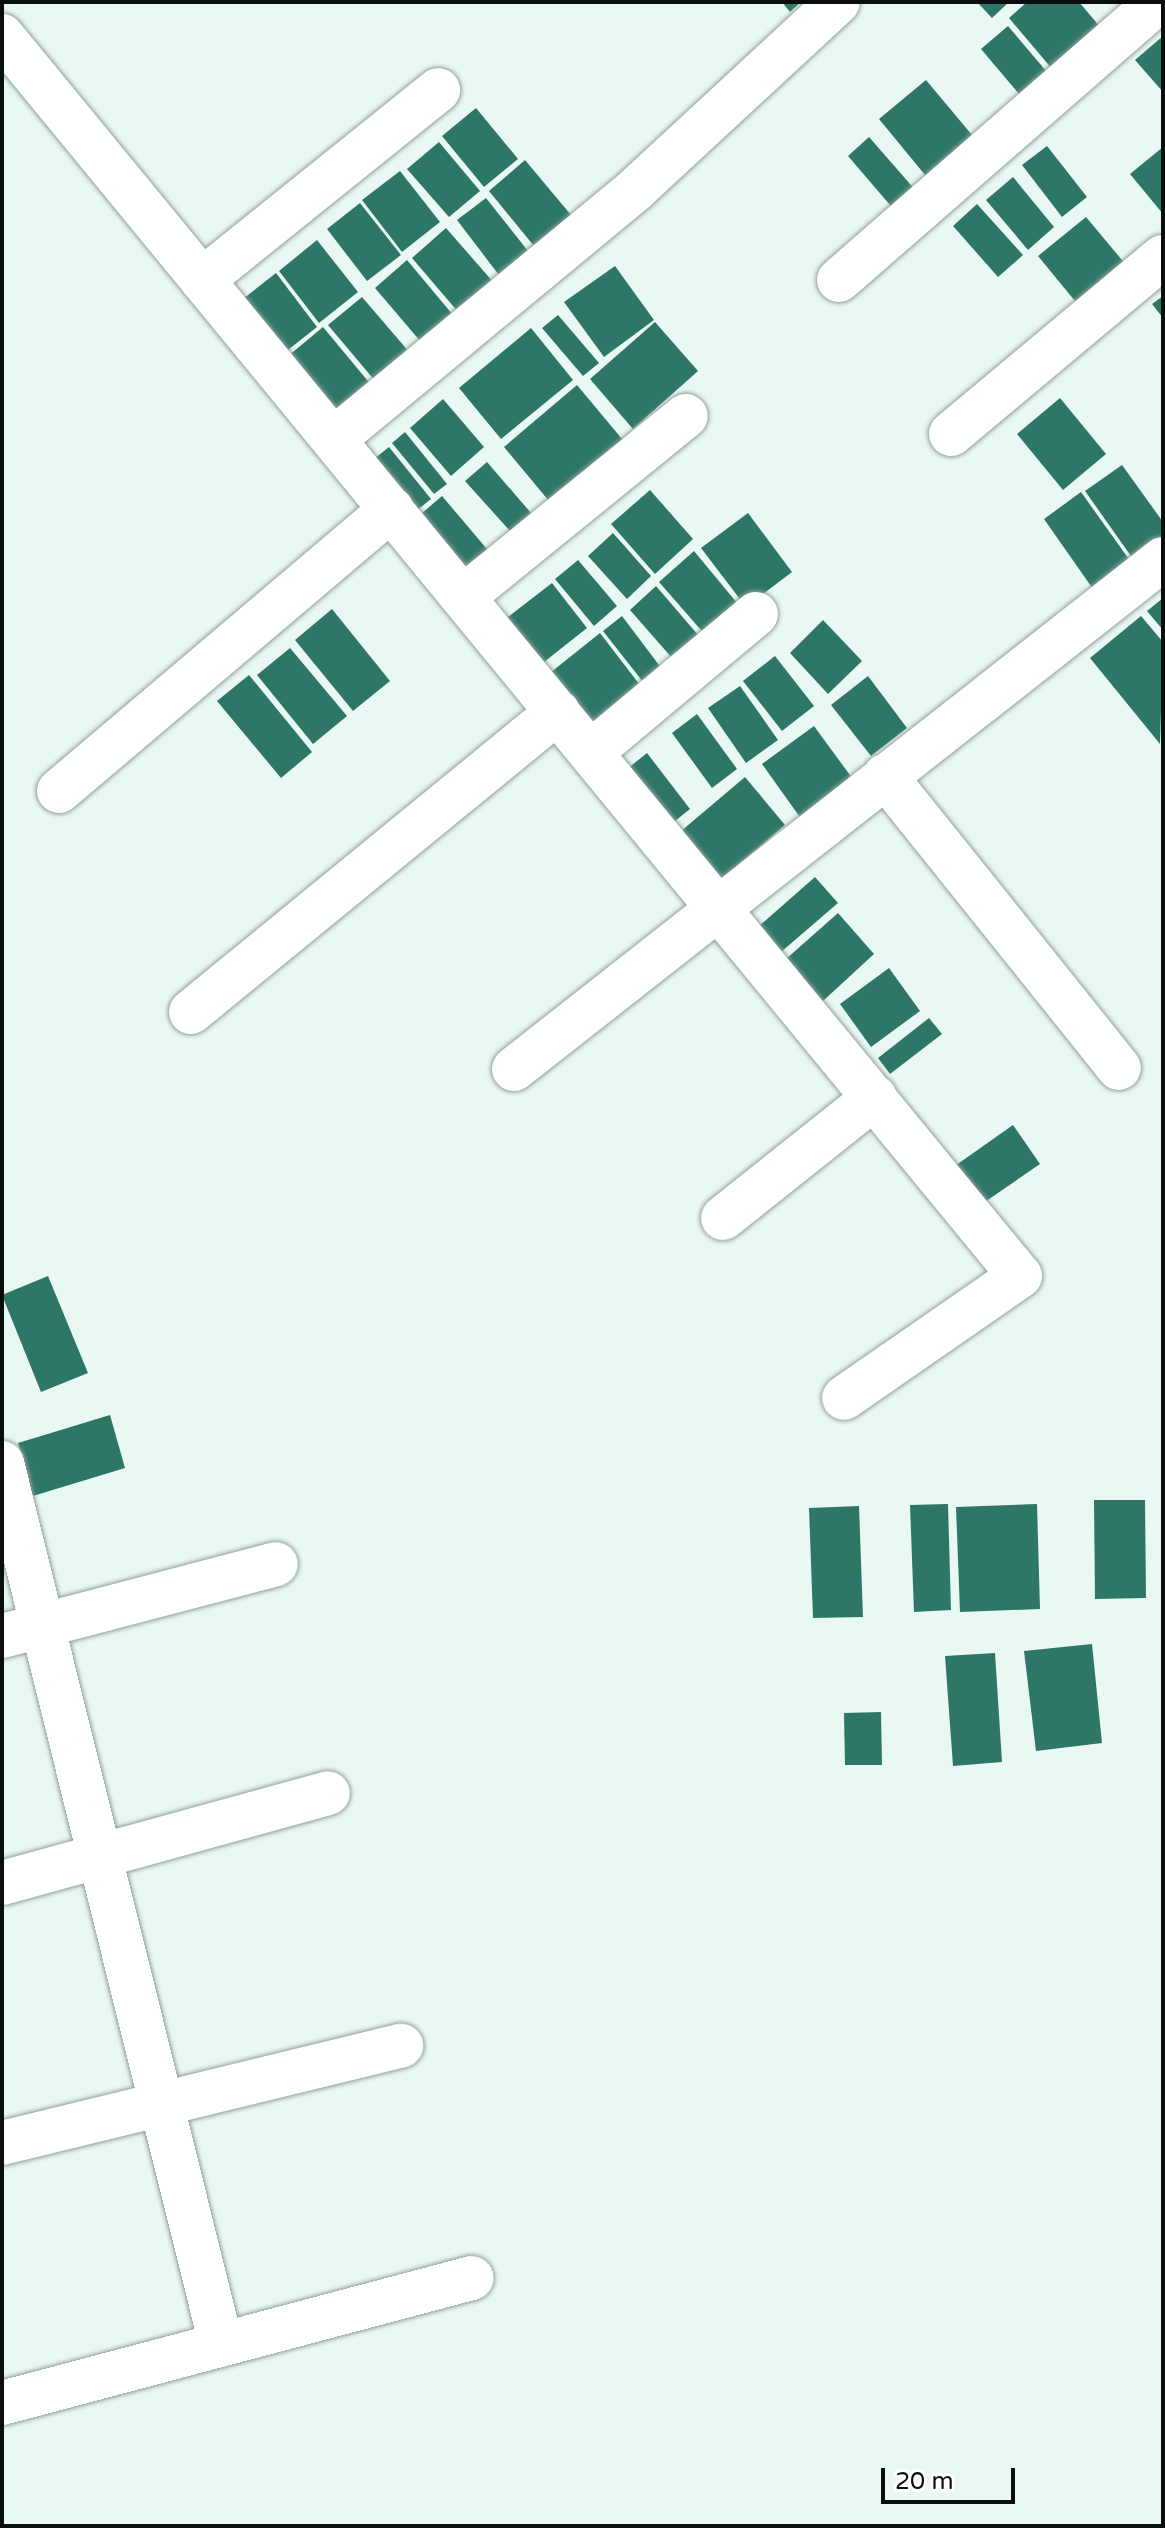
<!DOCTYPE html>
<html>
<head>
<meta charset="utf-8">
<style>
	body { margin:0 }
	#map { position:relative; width:1165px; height:2528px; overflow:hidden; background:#e9f8f3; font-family:"Varela Round",sans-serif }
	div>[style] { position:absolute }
	.building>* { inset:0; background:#2e7767 }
	.roads { filter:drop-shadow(0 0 2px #93a09c) drop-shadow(0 0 2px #93a09c) }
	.minor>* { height:44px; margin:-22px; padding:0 22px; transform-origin:22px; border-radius:22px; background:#fff }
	span { translate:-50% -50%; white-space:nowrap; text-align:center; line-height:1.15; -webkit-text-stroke:7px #fff; paint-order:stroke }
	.frame { position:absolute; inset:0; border:4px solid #090e0d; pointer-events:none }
	.scale { position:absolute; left:881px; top:2468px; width:134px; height:36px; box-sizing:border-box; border:4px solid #090e0d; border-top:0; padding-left:10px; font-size:24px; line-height:28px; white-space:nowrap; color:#090e0d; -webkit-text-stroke:6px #fff; paint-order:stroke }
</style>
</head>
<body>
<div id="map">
	<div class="building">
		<i style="clip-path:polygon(782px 2px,801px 2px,790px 12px)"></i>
		<i style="clip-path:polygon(977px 2px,1009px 2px,992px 18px)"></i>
		<i style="clip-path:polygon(1027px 2px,1079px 2px,1101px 28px,1053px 70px,1009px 18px)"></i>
		<i style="clip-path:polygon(1008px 26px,1052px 78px,1025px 101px,981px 49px)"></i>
		<i style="clip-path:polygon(1163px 36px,1163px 92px,1135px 60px)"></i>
		<i style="clip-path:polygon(926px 80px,977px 141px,930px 181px,879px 119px)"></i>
		<i style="clip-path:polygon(476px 108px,518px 159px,484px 187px,442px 136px)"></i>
		<i style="clip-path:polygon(869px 137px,917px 192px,896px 212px,848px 156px)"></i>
		<i style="clip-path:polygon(439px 142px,480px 191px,449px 217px,407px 169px)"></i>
		<i style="clip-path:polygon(1047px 146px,1087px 197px,1062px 217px,1022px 165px)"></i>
		<i style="clip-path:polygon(1163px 147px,1163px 214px,1130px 174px)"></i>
		<i style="clip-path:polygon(525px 160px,571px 215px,534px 246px,489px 191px)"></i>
		<i style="clip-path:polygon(400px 171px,440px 222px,402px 252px,362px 200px)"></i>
		<i style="clip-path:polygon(1013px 177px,1054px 227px,1028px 250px,986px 200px)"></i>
		<i style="clip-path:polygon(486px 198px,532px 256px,502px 279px,457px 220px)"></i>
		<i style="clip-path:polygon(360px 203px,401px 255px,367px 281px,327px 229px)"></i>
		<i style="clip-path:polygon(977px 204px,1023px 255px,998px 277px,953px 226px)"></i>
		<i style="clip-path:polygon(1086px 217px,1132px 272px,1084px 312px,1038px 256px)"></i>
		<i style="clip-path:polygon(446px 228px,494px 283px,459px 313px,412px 258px)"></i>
		<i style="clip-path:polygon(317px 240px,358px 292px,319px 323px,279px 271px)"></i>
		<i style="clip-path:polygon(407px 260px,453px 315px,421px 342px,375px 288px)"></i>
		<i style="clip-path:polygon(615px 266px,654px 320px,604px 357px,564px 302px)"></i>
		<i style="clip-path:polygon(276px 273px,317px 327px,279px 357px,238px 303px)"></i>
		<i style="clip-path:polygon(1163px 296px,1163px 318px,1152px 304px)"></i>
		<i style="clip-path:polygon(362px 297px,410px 353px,376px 382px,328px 325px)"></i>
		<i style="clip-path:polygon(558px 315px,599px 363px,583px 376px,542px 328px)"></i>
		<i style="clip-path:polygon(655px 322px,698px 371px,633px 429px,590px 379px)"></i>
		<i style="clip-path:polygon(323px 327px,372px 386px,336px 416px,287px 357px)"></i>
		<i style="clip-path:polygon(531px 328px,573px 380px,501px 439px,459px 388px)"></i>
		<i style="clip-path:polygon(577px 385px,627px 445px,554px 507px,504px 447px)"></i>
		<i style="clip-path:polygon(1060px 398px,1106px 454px,1063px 490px,1017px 434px)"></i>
		<i style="clip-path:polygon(443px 399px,484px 447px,451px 476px,410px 428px)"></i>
		<i style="clip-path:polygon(405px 432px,447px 484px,434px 494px,392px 443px)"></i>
		<i style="clip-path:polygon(389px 447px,431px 499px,416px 511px,374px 459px)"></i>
		<i style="clip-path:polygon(487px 462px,531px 513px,510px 531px,465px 481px)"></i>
		<i style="clip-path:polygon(1122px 465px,1163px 522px,1163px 547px,1138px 566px,1085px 491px)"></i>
		<i style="clip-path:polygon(650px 490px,693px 539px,655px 574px,611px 524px)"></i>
		<i style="clip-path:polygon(1081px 492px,1138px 572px,1100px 599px,1044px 519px)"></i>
		<i style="clip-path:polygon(442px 496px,492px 555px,471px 573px,421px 514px)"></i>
		<i style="clip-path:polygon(748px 513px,792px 572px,746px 607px,701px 548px)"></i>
		<i style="clip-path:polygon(613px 533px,651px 576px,627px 599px,588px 556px)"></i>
		<i style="clip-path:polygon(694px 551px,742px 609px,708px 638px,659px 582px)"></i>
		<i style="clip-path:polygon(578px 560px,617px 606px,594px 626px,555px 579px)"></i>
		<i style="clip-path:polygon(552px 583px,587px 628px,539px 666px,503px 621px)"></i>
		<i style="clip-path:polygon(656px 586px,705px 643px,679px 666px,630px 610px)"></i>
		<i style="clip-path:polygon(1163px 598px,1163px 630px,1147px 611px)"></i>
		<i style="clip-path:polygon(332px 609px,390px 681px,353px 711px,295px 640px)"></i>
		<i style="clip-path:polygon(622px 616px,665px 673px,647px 687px,603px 631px)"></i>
		<i style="clip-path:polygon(1141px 616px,1163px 642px,1160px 744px,1090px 658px)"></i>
		<i style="clip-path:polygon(823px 620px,862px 661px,828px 694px,790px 653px)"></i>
		<i style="clip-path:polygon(600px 633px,646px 693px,596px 733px,550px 673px)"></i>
		<i style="clip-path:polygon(290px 648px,347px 716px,313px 744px,257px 675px)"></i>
		<i style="clip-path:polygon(775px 656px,814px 706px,782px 731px,743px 681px)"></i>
		<i style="clip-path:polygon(249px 675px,312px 752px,281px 778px,217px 701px)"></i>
		<i style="clip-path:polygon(868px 676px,907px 728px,871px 756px,831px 705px)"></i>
		<i style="clip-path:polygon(740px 686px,778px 740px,746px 763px,708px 708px)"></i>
		<i style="clip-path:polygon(697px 714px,737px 769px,712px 788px,672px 733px)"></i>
		<i style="clip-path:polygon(814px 726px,855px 782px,802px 820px,762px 764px)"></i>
		<i style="clip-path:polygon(647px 753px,690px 809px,665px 829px,622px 773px)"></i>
		<i style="clip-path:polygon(745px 777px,785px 825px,720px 880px,680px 832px)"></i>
		<i style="clip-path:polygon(815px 877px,838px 903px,781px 952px,759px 926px)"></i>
		<i style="clip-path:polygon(838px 913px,874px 954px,823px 1001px,786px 959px)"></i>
		<i style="clip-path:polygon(889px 968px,920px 1011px,871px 1047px,840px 1004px)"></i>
		<i style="clip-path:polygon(929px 1018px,942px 1034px,890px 1074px,878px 1058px)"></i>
		<i style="clip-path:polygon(1013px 1125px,1040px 1164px,979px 1206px,952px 1168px)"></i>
		<i style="clip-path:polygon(48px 1276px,88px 1373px,41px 1392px,2px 1295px)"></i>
		<i style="clip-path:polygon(110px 1415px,125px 1468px,33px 1496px,18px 1443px)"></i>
		<i style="clip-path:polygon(1094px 1500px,1145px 1500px,1146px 1598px,1095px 1599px)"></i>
		<i style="clip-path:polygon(948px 1504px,951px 1610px,914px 1612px,910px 1505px)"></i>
		<i style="clip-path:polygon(1037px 1504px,1040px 1609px,960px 1612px,956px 1507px)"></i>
		<i style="clip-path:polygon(859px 1506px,863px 1617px,813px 1618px,809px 1508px)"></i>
		<i style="clip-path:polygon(1092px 1644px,1102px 1743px,1036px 1751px,1024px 1651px)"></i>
		<i style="clip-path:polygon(995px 1653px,1002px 1762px,953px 1766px,945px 1656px)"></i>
		<i style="clip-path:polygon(881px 1712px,882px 1765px,845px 1765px,844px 1713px)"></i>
	</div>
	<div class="roads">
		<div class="minor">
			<i style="left:2px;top:36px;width:1604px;rotate:50.62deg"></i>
			<i style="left:1020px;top:1276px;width:214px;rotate:145.3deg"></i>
			<i style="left:202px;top:280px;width:303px;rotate:-38.8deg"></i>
			<i style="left:839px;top:280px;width:423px;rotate:-41.1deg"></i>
			<i style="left:951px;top:434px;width:276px;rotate:-39.9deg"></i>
			<i style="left:334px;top:439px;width:392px;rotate:-39.6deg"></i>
			<i style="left:636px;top:189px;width:275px;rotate:-42.8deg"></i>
			<i style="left:463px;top:597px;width:287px;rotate:-39.1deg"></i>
			<i style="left:591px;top:752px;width:215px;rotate:-39.9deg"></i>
			<i style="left:885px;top:776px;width:374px;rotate:51.3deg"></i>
			<i style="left:59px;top:791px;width:436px;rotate:-40.3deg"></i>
			<i style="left:191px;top:1012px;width:474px;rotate:-39.3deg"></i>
			<i style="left:514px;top:1069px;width:825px;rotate:-38.16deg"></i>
			<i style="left:723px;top:1218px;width:194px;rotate:-38.5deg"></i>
			<i style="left:2px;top:1463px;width:908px;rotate:76.04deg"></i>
			<i style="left:2px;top:1636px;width:283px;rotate:-14.7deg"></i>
			<i style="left:2px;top:1883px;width:338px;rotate:-15.4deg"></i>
			<i style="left:2px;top:2143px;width:411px;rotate:-13.7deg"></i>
			<i style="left:2px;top:2403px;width:486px;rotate:-14.9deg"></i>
		</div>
	</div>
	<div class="frame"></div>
	<div class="scale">20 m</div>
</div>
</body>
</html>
